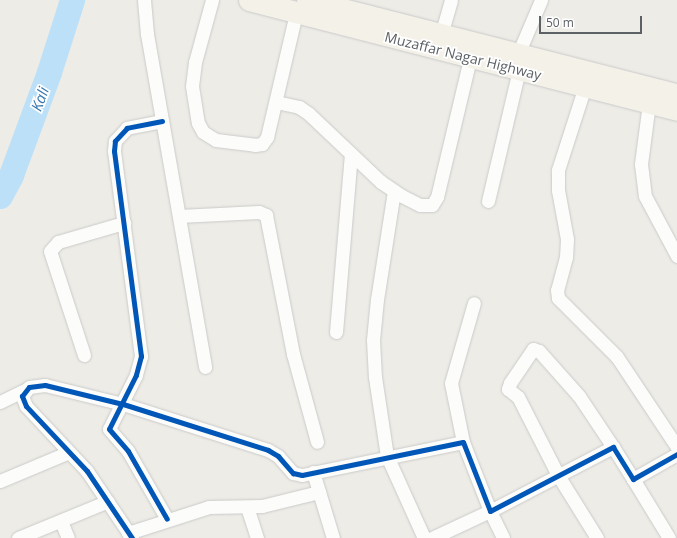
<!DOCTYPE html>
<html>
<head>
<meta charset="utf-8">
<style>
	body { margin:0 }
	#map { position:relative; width:677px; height:538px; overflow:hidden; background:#edece7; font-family:"Open Sans",sans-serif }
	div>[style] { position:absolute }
	.river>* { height:25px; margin:-12.5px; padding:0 12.5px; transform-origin:12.5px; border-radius:12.5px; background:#bbe0f8 }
	.roads { filter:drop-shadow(0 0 1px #cacac9) drop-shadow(0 0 1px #cacac9) }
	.minor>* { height:13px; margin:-6.5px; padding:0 6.5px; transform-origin:6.5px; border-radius:6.5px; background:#fcfcfb }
	.primary>* { height:21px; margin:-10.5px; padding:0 10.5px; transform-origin:10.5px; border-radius:10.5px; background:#f3f1e8 }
	.cycleway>* { height:5px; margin:-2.5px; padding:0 2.5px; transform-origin:2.5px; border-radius:2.5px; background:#0057b8 }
	span { translate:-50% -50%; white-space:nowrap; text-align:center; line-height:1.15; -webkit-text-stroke:3.5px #fff; paint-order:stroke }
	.street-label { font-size:14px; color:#5c6166 }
	.water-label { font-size:15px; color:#3676b0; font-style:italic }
	.scale { position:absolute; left:539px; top:16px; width:103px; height:18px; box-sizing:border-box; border:2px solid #5c6166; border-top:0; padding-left:5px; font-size:12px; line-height:14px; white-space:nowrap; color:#5c6166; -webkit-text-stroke:3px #fff; paint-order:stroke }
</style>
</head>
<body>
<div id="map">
	<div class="river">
		<i style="left:0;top:196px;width:24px;rotate:-62deg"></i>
		<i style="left:11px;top:175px;width:110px;rotate:-69.7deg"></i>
		<i style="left:49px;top:72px;width:76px;rotate:-72.3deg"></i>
	</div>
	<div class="roads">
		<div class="minor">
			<i style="left:144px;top:0;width:34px;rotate:85deg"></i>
			<i style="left:147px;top:34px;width:338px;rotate:80.1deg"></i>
			<i style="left:212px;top:0;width:64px;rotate:105.3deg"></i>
			<i style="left:195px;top:62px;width:24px;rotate:97deg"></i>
			<i style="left:192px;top:86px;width:37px;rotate:81deg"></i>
			<i style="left:198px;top:123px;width:10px;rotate:61deg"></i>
			<i style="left:203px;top:132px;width:15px;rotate:32deg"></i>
			<i style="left:216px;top:140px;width:39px;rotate:7deg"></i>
			<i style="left:255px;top:145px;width:7px;rotate:-8deg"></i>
			<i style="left:262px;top:144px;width:9px;rotate:-54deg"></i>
			<i style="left:267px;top:137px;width:127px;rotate:-76.8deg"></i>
			<i style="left:441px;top:35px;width:36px;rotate:-74deg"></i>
			<i style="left:518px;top:54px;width:59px;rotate:-66.9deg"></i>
			<i style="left:587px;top:80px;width:95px;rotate:107.9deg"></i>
			<i style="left:558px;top:170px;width:20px;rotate:90deg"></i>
			<i style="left:558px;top:190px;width:50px;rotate:79.6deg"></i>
			<i style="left:567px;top:239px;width:18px;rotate:93deg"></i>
			<i style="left:566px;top:257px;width:34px;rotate:105deg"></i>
			<i style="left:557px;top:290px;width:8px;rotate:83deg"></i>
			<i style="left:558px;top:298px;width:83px;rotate:45deg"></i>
			<i style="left:617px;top:357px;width:108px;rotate:56.3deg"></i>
			<i style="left:276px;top:102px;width:24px;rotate:12deg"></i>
			<i style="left:299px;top:107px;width:11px;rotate:34deg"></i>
			<i style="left:308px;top:113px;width:100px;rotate:43.4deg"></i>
			<i style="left:381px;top:182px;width:25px;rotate:34deg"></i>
			<i style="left:402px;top:196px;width:20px;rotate:27deg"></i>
			<i style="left:420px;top:205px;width:12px"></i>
			<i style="left:432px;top:205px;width:9px;rotate:-58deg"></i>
			<i style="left:437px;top:197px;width:143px;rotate:-76.6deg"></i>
			<i style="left:649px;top:103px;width:62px;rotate:97.5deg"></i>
			<i style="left:641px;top:164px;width:32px;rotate:83deg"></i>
			<i style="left:645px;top:196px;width:68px;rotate:61.9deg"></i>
			<i style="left:162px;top:121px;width:36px;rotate:169deg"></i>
			<i style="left:127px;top:128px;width:18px;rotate:133deg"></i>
			<i style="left:115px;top:141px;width:10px;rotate:96deg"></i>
			<i style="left:114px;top:151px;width:207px;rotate:82.5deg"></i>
			<i style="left:141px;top:356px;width:20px;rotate:105deg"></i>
			<i style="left:136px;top:375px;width:60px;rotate:116.6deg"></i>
			<i style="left:109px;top:429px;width:29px;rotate:49deg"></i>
			<i style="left:128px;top:451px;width:78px;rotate:60.2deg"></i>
			<i style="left:394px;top:191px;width:109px;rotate:98.9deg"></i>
			<i style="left:377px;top:299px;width:41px;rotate:95.6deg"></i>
			<i style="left:373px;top:340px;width:37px;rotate:87deg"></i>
			<i style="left:375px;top:377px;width:80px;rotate:81.4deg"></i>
			<i style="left:387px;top:456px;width:90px;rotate:65.7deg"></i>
			<i style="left:488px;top:201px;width:135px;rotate:-76.7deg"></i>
			<i style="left:179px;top:216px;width:80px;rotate:-2.9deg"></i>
			<i style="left:259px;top:212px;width:8px;rotate:23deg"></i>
			<i style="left:266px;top:215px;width:142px;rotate:79deg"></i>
			<i style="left:293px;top:354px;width:91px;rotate:74.7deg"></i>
			<i style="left:336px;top:332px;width:179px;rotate:-85.2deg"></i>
			<i style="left:84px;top:355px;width:109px;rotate:-108.1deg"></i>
			<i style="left:50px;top:251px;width:12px;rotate:-48deg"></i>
			<i style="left:58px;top:242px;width:69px;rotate:-16.1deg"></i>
			<i style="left:0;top:402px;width:28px;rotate:-26deg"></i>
			<i style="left:463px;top:442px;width:60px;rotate:-101.5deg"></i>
			<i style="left:451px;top:383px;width:83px;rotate:-74deg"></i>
			<i style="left:313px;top:472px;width:69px;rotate:73.1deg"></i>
			<i style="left:633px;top:479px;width:69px;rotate:58.6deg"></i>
			<i style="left:0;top:481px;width:75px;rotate:-22.8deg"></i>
			<i style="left:247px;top:507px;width:33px;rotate:72deg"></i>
			<i style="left:61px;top:521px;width:18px;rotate:68deg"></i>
			<i style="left:128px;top:533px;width:85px;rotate:-17.8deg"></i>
			<i style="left:209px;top:507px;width:53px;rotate:-1.1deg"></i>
			<i style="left:262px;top:506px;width:59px;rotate:-13.8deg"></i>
			<i style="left:18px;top:538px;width:97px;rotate:-22.3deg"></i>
			<i style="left:132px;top:538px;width:81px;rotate:-123.9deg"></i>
			<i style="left:87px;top:471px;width:89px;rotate:-133.2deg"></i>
			<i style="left:26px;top:406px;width:11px;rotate:-112deg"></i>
			<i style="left:22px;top:396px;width:11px;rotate:-52deg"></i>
			<i style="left:29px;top:387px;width:16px;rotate:-7deg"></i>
			<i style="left:45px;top:385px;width:80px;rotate:13.7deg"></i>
			<i style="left:123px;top:404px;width:152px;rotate:17.6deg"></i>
			<i style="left:268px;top:450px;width:12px;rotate:31deg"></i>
			<i style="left:278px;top:456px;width:23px;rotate:49deg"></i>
			<i style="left:293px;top:473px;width:9px;rotate:13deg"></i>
			<i style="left:302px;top:475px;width:164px;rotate:-11.6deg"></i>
			<i style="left:463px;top:442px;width:74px;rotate:68.6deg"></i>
			<i style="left:490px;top:511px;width:139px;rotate:-27.5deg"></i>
			<i style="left:613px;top:447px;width:38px;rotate:58deg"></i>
			<i style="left:633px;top:479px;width:51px;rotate:-29.6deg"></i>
			<i style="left:432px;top:538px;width:64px;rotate:-25deg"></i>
			<i style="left:490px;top:511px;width:30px;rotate:64deg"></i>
			<i style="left:597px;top:538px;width:72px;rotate:-121.9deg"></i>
			<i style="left:559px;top:477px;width:90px;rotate:-117.1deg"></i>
			<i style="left:518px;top:397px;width:13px;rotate:-141deg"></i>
			<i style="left:508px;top:389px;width:6px;rotate:-72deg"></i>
			<i style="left:510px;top:383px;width:41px;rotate:-55.9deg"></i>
			<i style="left:533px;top:349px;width:6px;rotate:18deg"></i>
			<i style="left:539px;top:351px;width:60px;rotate:48.4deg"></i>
			<i style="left:579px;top:396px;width:61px;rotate:56.3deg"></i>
		</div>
		<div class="primary">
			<i style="left:249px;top:0;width:442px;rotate:14.4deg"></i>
			<i style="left:307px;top:0;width:382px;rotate:14.3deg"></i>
		</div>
	</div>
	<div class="cycleway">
		<i style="left:162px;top:121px;width:36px;rotate:169deg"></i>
		<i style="left:127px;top:128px;width:18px;rotate:133deg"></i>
		<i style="left:115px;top:141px;width:10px;rotate:96deg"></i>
		<i style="left:114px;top:151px;width:207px;rotate:82.5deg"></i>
		<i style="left:141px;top:356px;width:20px;rotate:105deg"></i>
		<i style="left:136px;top:375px;width:60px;rotate:116.6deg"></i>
		<i style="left:109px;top:429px;width:29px;rotate:49deg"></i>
		<i style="left:128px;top:451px;width:78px;rotate:60.2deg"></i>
		<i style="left:132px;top:538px;width:81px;rotate:-123.9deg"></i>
		<i style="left:87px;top:471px;width:89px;rotate:-133.2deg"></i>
		<i style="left:26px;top:406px;width:11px;rotate:-112deg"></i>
		<i style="left:22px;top:396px;width:11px;rotate:-52deg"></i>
		<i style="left:29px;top:387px;width:16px;rotate:-7deg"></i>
		<i style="left:45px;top:385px;width:80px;rotate:13.7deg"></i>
		<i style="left:123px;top:404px;width:152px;rotate:17.6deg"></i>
		<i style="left:268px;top:450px;width:12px;rotate:31deg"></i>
		<i style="left:278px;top:456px;width:23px;rotate:49deg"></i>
		<i style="left:293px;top:473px;width:9px;rotate:13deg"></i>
		<i style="left:302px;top:475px;width:164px;rotate:-11.6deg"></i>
		<i style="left:463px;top:442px;width:74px;rotate:68.6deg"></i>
		<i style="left:490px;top:511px;width:139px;rotate:-27.5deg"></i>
		<i style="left:613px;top:447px;width:38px;rotate:58deg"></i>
		<i style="left:633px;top:479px;width:51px;rotate:-29.6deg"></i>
	</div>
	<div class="street-label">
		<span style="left:463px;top:56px;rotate:14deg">Muzaffar Nagar Highway</span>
	</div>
	<div class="water-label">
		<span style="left:40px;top:99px;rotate:-70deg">Kali</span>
	</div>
	<div class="scale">50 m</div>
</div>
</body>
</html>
